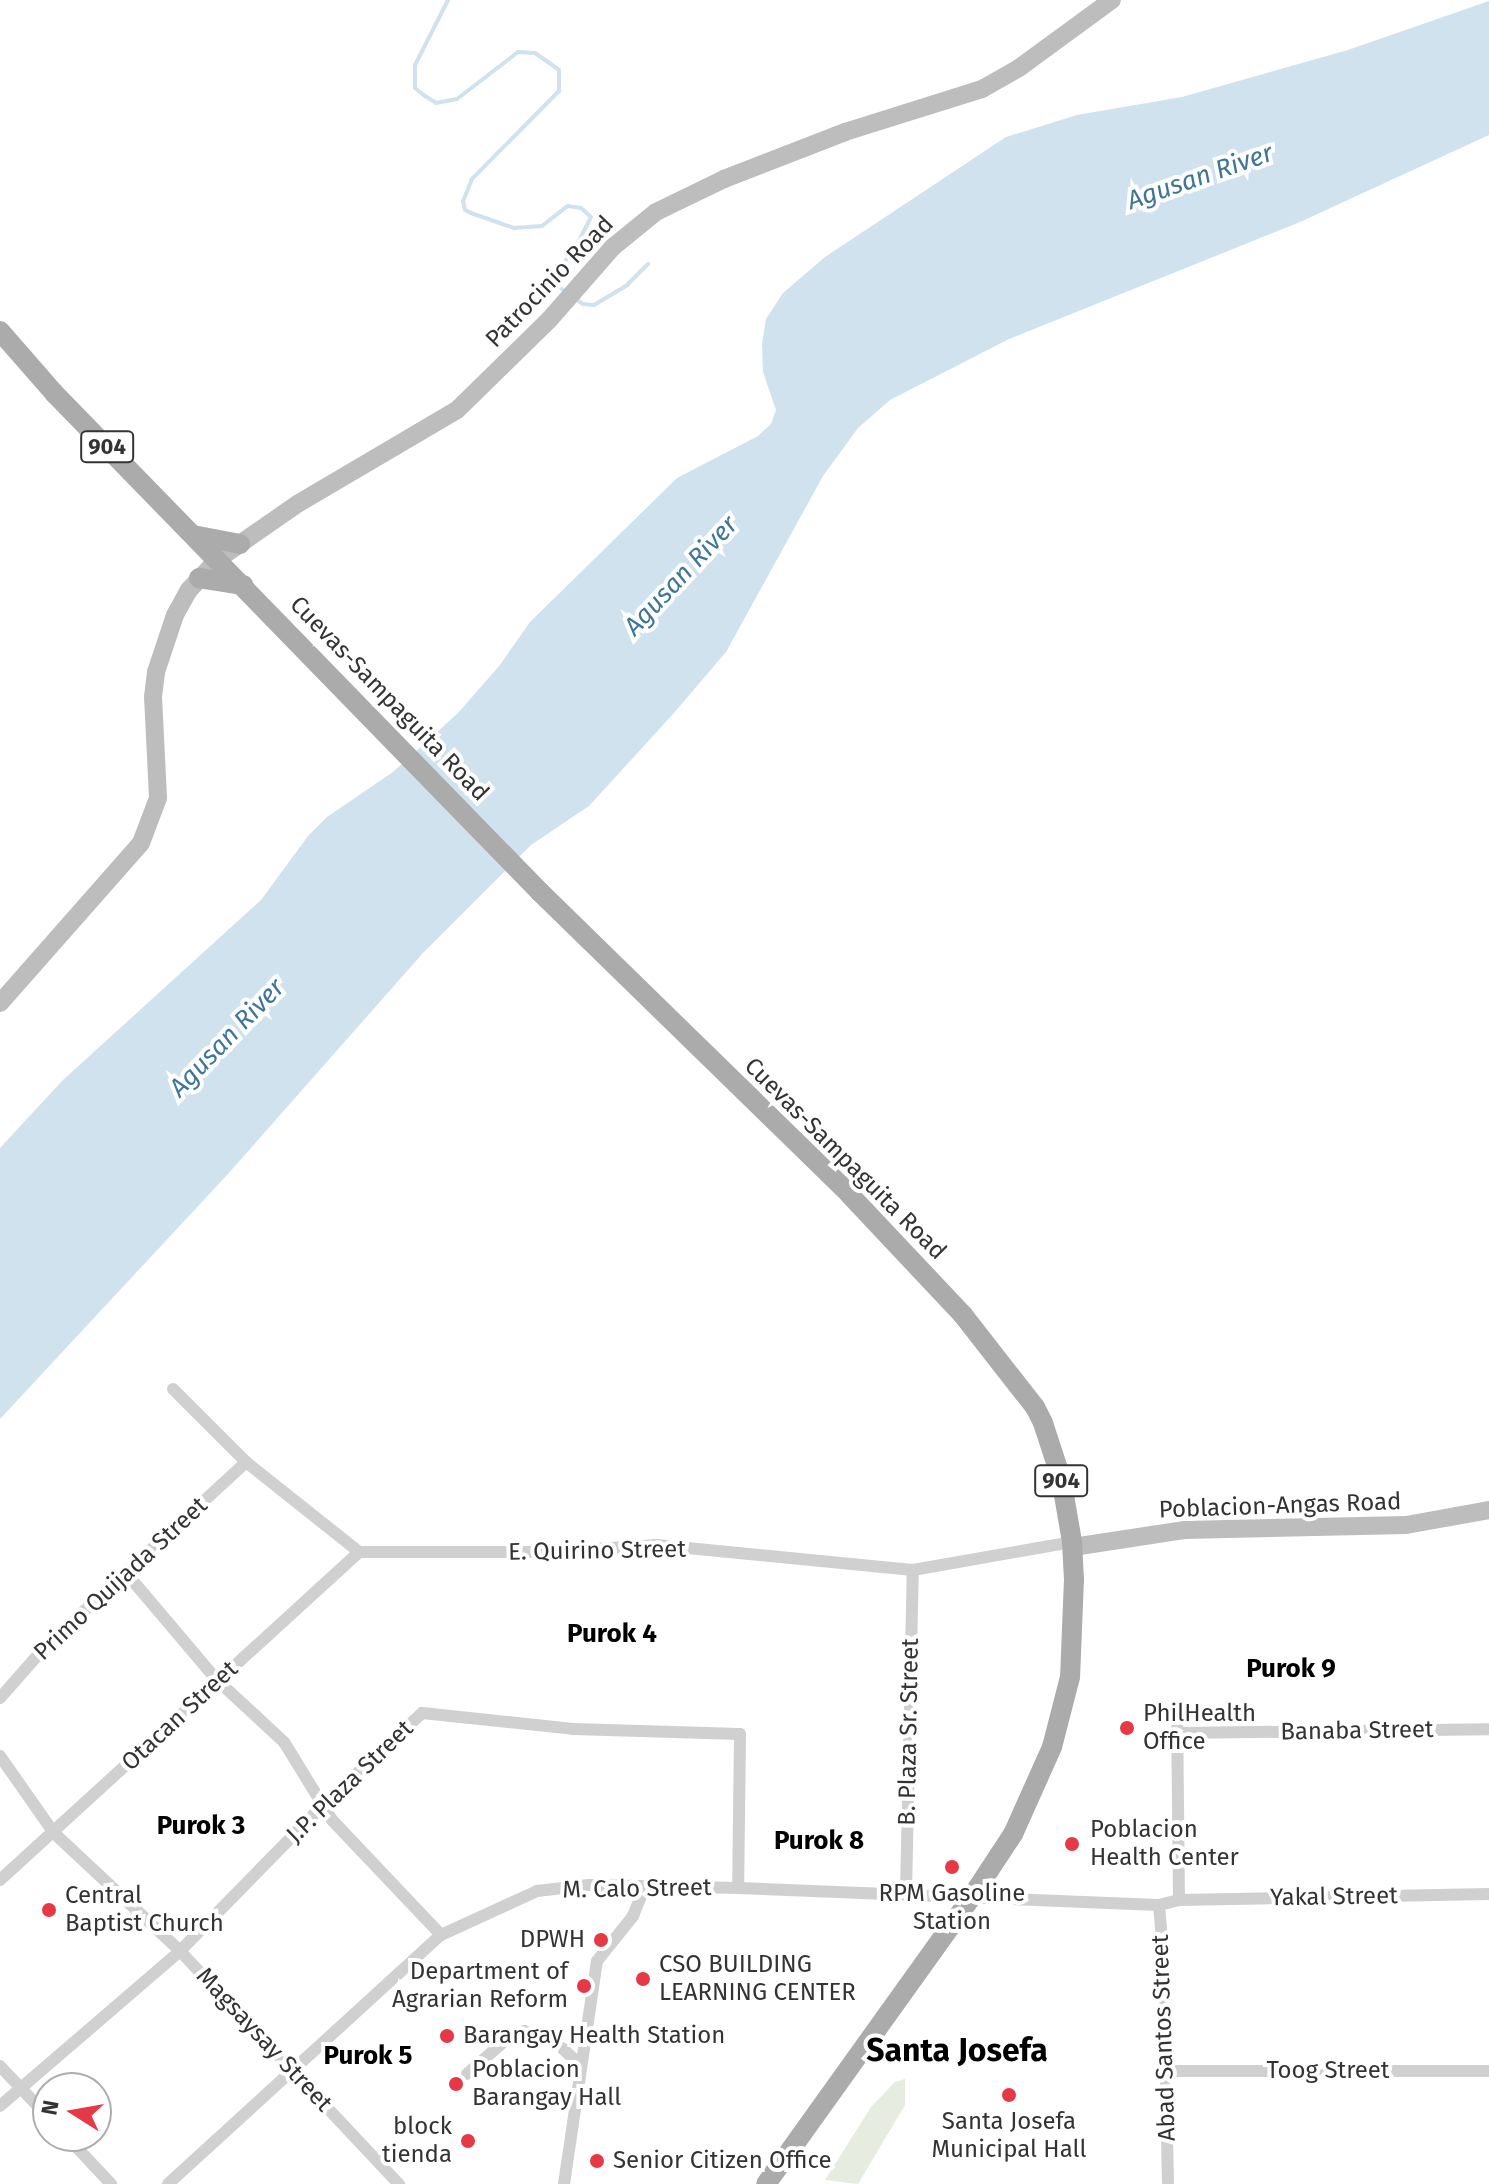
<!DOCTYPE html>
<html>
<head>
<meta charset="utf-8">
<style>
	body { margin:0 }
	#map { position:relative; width:1489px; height:2184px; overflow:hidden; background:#fff; font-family:"Fira Sans",sans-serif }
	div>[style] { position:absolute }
	.green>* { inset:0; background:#e6ecdf }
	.water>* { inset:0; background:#cfe2ee }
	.stream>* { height:4px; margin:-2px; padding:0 2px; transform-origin:2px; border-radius:2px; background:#cfe2ee }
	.street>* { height:12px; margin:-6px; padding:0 6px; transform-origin:6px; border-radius:6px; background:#d0d0d0 }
	.secondary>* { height:18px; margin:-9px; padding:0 9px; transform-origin:9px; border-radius:9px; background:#bdbdbd }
	.primary>* { height:20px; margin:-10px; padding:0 10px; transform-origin:10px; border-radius:10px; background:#ababab }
	.dots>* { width:22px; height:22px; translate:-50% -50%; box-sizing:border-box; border:4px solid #fff; border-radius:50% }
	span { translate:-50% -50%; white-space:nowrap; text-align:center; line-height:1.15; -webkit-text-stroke:8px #fff; paint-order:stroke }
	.shield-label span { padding:2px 6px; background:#fff; border:2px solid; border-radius:6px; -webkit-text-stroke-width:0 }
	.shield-label { font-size:22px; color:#333; font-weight:700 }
	.street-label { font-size:24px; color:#333 }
	.poi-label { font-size:24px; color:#333 }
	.left { translate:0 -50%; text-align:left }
	.right { translate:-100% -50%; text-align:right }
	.water-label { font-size:26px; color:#3f7597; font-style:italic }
	.neighbourhood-label { font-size:26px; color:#000; font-weight:700 }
	.district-label { font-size:32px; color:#000; font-weight:700 }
	.north { position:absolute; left:32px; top:2072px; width:80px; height:80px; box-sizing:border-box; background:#fff; border:2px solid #adadad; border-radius:50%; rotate:281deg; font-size:22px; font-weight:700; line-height:32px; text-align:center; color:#333 }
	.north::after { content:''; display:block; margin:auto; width:28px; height:36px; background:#e63946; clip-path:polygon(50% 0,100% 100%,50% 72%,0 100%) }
</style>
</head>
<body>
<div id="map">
	<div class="green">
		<i style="clip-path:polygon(905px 2079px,905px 2105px,858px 2184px,825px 2180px,871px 2107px,895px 2082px)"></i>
	</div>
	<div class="water">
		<i style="clip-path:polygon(1489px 1px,1489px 135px,1300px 222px,1009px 339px,890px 400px,858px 428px,823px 476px,726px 652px,673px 714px,589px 806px,531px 845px,423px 953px,227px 1175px,0 1419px,0 1148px,63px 1080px,261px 900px,308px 836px,327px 817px,393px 772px,458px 713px,500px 665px,530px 622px,677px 478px,758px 436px,771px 424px,776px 410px,763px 372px,762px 344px,766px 319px,783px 293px,825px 257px,1006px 137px,1077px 115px,1182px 97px,1228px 84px,1348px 50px)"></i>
	</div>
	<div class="stream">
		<i style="left:448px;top:0;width:73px;rotate:116.9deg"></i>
		<i style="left:415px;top:65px;width:23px;rotate:90deg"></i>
		<i style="left:415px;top:88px;width:13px;rotate:39deg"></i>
		<i style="left:425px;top:96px;width:13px;rotate:32deg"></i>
		<i style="left:436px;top:103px;width:21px;rotate:-11deg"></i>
		<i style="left:457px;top:99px;width:77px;rotate:-37.6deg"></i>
		<i style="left:518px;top:52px;width:17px;rotate:3deg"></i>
		<i style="left:535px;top:53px;width:29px;rotate:35deg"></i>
		<i style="left:559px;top:70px;width:21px;rotate:90deg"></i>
		<i style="left:559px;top:91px;width:124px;rotate:134.7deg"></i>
		<i style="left:472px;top:179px;width:24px;rotate:112deg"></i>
		<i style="left:463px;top:201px;width:9px;rotate:77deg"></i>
		<i style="left:465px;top:210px;width:7px;rotate:27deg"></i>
		<i style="left:471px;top:213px;width:46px;rotate:19.2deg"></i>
		<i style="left:514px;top:228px;width:28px;rotate:-4deg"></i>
		<i style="left:542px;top:226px;width:33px;rotate:-38deg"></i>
		<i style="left:568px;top:206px;width:13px;rotate:9deg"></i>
		<i style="left:581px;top:208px;width:13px;rotate:42deg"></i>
		<i style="left:591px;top:217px;width:36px;rotate:117deg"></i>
		<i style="left:575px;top:249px;width:28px;rotate:129deg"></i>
		<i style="left:557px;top:271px;width:15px;rotate:86deg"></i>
		<i style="left:558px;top:286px;width:11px;rotate:38deg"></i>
		<i style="left:574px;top:298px;width:11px;rotate:34deg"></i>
		<i style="left:583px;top:304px;width:11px;rotate:5deg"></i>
		<i style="left:594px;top:305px;width:39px;rotate:-31deg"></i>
		<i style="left:627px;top:285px;width:30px;rotate:-45deg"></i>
	</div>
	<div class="street">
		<i style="left:173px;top:1389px;width:103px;rotate:45deg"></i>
		<i style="left:246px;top:1462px;width:144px;rotate:38.5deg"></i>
		<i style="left:359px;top:1552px;width:188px"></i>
		<i style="left:547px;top:1552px;width:110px;rotate:-3.6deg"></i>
		<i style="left:657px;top:1545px;width:257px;rotate:5.6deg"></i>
		<i style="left:913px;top:1570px;width:161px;rotate:-10deg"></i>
		<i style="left:127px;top:1574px;width:139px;rotate:49.7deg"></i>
		<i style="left:217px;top:1680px;width:91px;rotate:42.8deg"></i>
		<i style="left:284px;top:1742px;width:92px;rotate:58.4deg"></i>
		<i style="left:332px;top:1820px;width:158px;rotate:46.5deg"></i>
		<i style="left:0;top:1698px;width:67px;rotate:-48.7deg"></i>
		<i style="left:44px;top:1648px;width:275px;rotate:-42.6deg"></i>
		<i style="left:1178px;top:1733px;width:311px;rotate:-0.7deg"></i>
		<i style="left:0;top:1756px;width:94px;rotate:55deg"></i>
		<i style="left:54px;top:1833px;width:173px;rotate:43.1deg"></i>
		<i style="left:180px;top:1951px;width:320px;rotate:46.8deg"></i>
		<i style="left:0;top:1880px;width:486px;rotate:-42.4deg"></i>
		<i style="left:906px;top:1894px;width:324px;rotate:-88.8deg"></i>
		<i style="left:1179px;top:1900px;width:310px;rotate:-1.1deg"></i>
		<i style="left:0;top:2066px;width:70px;rotate:46.7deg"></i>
		<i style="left:1167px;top:2071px;width:322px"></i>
		<i style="left:467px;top:2074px;width:53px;rotate:-41.2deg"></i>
		<i style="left:507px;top:2039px;width:19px;rotate:-25deg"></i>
		<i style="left:524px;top:2031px;width:17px;rotate:13deg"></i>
		<i style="left:541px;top:2035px;width:26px;rotate:32deg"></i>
		<i style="left:563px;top:2049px;width:19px;rotate:43deg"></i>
		<i style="left:577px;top:2062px;width:9px;rotate:72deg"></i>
		<i style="left:0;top:2106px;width:238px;rotate:-40.7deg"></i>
		<i style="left:180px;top:1951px;width:204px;rotate:-45.6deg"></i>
		<i style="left:323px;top:1805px;width:135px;rotate:-42.9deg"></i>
		<i style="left:422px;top:1713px;width:152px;rotate:6deg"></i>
		<i style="left:573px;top:1729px;width:167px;rotate:1.7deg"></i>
		<i style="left:740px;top:1734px;width:154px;rotate:90.7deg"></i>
		<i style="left:66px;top:2136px;width:66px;rotate:46.8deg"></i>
		<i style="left:168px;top:2184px;width:369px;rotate:-42.4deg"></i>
		<i style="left:441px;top:1935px;width:106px;rotate:-24.6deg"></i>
		<i style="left:537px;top:1891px;width:52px;rotate:-6.6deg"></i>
		<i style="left:589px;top:1885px;width:149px;rotate:1.2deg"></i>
		<i style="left:738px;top:1888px;width:421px;rotate:2.3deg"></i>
		<i style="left:564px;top:2184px;width:225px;rotate:-81.6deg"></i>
		<i style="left:597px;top:1961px;width:58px;rotate:-51.3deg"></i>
		<i style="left:633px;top:1916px;width:32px;rotate:-68deg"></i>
		<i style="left:1168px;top:2184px;width:233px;rotate:-91.2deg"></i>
		<i style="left:1163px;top:1951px;width:46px;rotate:-95deg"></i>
		<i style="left:1159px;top:1905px;width:21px;rotate:-14deg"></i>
		<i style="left:1179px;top:1900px;width:185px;rotate:-90.6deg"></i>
	</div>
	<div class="secondary">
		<i style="left:0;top:1003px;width:213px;rotate:-48.6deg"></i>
		<i style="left:141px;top:843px;width:48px;rotate:-69.3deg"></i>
		<i style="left:158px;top:798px;width:101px;rotate:-92.8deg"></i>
		<i style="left:153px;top:697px;width:25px;rotate:-83deg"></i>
		<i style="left:156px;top:672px;width:60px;rotate:-71.6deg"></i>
		<i style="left:175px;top:615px;width:29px;rotate:-61deg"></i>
		<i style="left:189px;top:590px;width:42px;rotate:-46.9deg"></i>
		<i style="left:218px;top:559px;width:98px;rotate:-34.7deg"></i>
		<i style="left:299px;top:503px;width:183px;rotate:-30.5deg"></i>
		<i style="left:457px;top:410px;width:129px;rotate:-44.4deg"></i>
		<i style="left:549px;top:320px;width:97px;rotate:-48.8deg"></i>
		<i style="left:613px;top:247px;width:55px;rotate:-39.1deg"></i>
		<i style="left:656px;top:212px;width:76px;rotate:-25.9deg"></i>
		<i style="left:724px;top:179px;width:130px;rotate:-21.2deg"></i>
		<i style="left:845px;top:132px;width:144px;rotate:-17.4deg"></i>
		<i style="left:982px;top:89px;width:43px;rotate:-29.6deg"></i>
		<i style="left:1019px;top:68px;width:115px;rotate:-36.2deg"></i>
		<i style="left:1073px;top:1547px;width:112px;rotate:-8.7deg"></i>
		<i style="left:1184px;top:1530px;width:222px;rotate:-1.3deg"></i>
		<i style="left:1406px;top:1525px;width:84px;rotate:-10.2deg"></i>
	</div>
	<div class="primary">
		<i style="left:0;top:331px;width:82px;rotate:48.9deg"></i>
		<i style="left:54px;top:393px;width:697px;rotate:45.76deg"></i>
		<i style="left:540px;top:892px;width:433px;rotate:44.3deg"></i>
		<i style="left:850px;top:1195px;width:165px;rotate:46.7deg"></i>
		<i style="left:963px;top:1315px;width:117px;rotate:52deg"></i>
		<i style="left:1035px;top:1407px;width:18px;rotate:63deg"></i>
		<i style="left:1043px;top:1423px;width:58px;rotate:71.9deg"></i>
		<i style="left:1061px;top:1478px;width:65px;rotate:80.2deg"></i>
		<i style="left:1072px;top:1542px;width:37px;rotate:87deg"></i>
		<i style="left:1074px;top:1579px;width:98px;rotate:92.3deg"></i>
		<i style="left:1070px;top:1677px;width:72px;rotate:104.4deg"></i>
		<i style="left:1052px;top:1747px;width:95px;rotate:114.1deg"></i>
		<i style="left:1013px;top:1834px;width:73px;rotate:123.3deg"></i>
		<i style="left:973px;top:1895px;width:355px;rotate:125.6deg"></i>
		<i style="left:193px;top:535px;width:48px;rotate:10.8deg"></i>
		<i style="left:199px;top:578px;width:45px;rotate:9deg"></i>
	</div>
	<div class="dots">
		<i style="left:1127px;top:1728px;background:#e63946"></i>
		<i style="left:1072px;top:1844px;background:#e63946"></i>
		<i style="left:952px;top:1867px;background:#e63946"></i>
		<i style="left:49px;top:1910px;background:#e63946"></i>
		<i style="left:601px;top:1940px;background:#e63946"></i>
		<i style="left:643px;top:1979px;background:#e63946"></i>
		<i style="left:584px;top:1986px;background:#e63946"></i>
		<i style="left:447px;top:2036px;background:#e63946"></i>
		<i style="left:456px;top:2084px;background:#e63946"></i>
		<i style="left:1009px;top:2095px;background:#e63946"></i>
		<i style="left:468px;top:2141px;background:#e63946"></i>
		<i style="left:597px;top:2161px;background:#e63946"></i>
	</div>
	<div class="shield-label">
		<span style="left:107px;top:447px">904</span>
		<span style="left:1061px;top:1481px">904</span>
	</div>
	<div class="street-label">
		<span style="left:550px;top:282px;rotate:-46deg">Patrocinio Road</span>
		<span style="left:389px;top:699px;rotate:46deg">Cuevas-Sampaguita Road</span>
		<span style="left:845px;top:1159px;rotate:45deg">Cuevas-Sampaguita Road</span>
		<span style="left:1280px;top:1506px;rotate:-2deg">Poblacion-Angas Road</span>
		<span style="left:597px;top:1551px;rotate:-1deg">E. Quirino Street</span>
		<span style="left:121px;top:1579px;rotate:-43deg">Primo Quijada Street</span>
		<span style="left:180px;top:1716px;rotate:-43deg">Otacan Street</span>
		<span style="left:1357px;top:1731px;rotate:-1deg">Banaba Street</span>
		<span style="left:909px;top:1732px;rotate:-89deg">B. Plaza Sr. Street</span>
		<span style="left:350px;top:1782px;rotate:-44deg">J.P. Plaza Street</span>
		<span style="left:637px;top:1889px;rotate:-1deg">M. Calo Street</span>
		<span style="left:1334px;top:1897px;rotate:-1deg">Yakal Street</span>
		<span style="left:1164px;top:2038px;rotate:-92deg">Abad Santos Street</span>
		<span style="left:264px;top:2040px;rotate:47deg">Magsaysay Street</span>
		<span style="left:1328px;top:2071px">Toog Street</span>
	</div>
	<div class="poi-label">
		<span class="left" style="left:1143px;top:1728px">PhilHealth<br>Office</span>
		<span class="left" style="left:1090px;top:1844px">Poblacion<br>Health Center</span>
		<span style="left:952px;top:1908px">RPM Gasoline<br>Station</span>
		<span class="left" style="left:65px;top:1910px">Central<br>Baptist Church</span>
		<span class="right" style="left:585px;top:1940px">DPWH</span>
		<span class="left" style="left:659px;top:1979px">CSO BUILDING<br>LEARNING CENTER</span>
		<span class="right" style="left:568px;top:1986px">Department of<br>Agrarian Reform</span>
		<span class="left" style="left:463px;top:2036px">Barangay Health Station</span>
		<span class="left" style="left:472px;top:2084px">Poblacion<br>Barangay Hall</span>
		<span style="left:1009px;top:2136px">Santa Josefa<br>Municipal Hall</span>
		<span class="right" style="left:452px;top:2141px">block<br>tienda</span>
		<span class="left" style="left:613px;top:2161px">Senior Citizen Office</span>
	</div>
	<div class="water-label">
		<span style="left:1200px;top:177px;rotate:-19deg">Agusan River</span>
		<span style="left:681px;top:576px;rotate:-47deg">Agusan River</span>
		<span style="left:227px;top:1038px;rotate:-46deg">Agusan River</span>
	</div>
	<div class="neighbourhood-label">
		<span style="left:612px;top:1634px">Purok 4</span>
		<span style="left:1291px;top:1669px">Purok 9</span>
		<span style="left:201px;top:1826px">Purok 3</span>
		<span style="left:819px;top:1841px">Purok 8</span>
		<span style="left:368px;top:2056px">Purok 5</span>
	</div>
	<div class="district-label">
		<span style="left:957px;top:2050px">Santa Josefa</span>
	</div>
	<div class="north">N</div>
</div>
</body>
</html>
